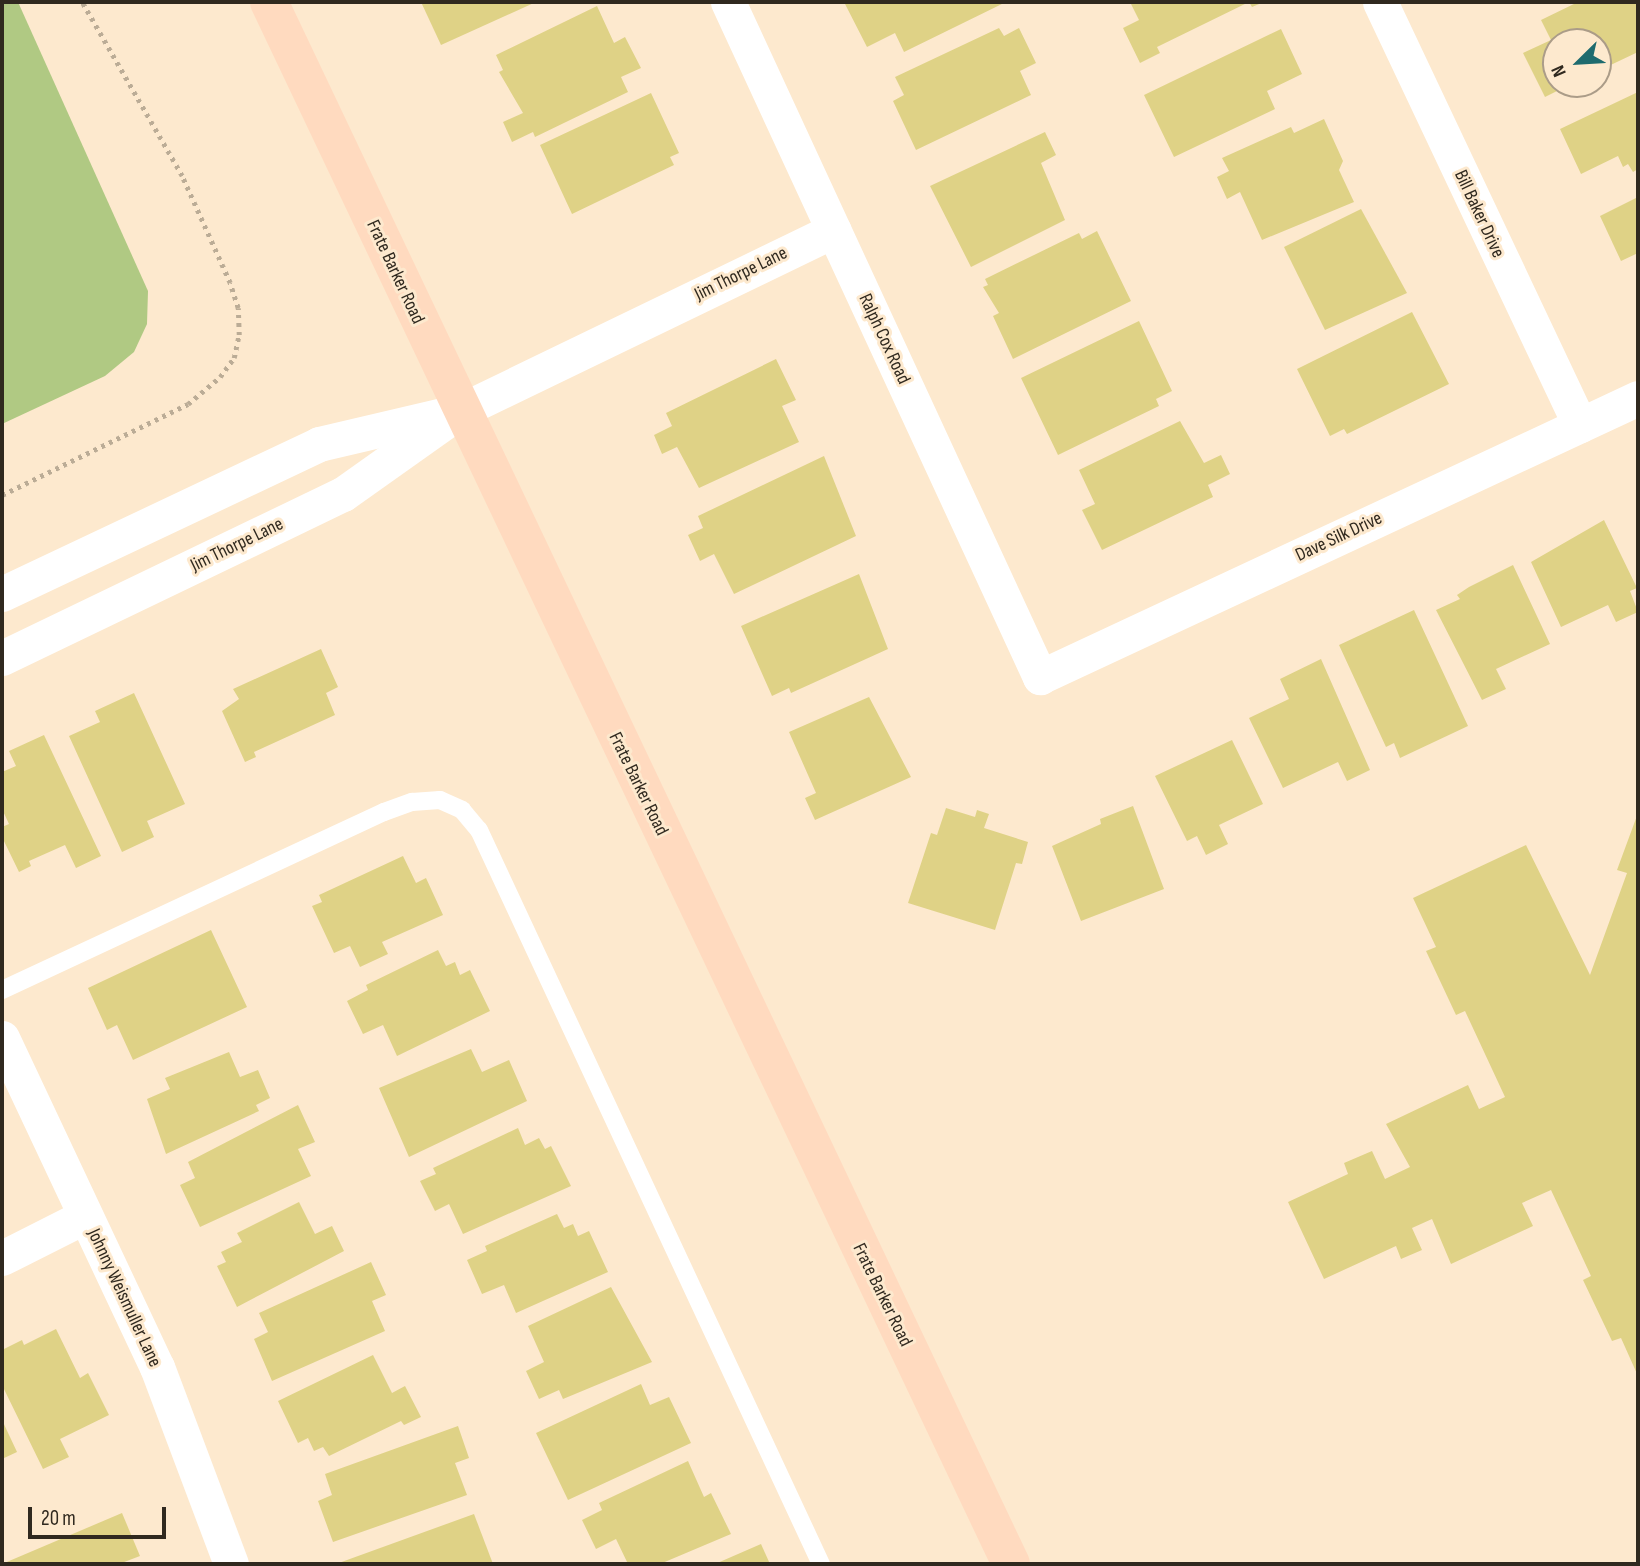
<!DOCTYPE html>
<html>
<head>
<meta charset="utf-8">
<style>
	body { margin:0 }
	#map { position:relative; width:1640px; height:1566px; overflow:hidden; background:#fde9ce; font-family:"Sofia Sans Condensed",sans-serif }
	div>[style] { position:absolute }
	.water>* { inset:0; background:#b0c983 }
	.building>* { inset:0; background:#dfd286 }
	.path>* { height:4.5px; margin-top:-2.25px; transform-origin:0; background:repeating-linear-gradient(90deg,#bbac96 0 3.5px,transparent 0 8.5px) }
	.lane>* { height:18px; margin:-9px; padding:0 9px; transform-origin:9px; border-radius:9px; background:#fff }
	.street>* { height:35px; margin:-17.5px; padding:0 17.5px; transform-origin:17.5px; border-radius:17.5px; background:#fff }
	.secondary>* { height:38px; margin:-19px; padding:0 19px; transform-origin:19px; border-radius:19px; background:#ffdabf }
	span { translate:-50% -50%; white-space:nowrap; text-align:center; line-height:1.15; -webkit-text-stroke:6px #fde9ce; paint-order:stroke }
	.street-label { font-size:19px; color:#30291f }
	.frame { position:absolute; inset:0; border:4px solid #30291f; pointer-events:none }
	.north { position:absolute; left:1542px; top:28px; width:70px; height:70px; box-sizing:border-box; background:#fde9ce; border:2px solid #ab9c88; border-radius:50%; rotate:246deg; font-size:19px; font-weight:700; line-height:28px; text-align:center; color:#30291f }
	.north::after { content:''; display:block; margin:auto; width:24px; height:32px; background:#1e6b6e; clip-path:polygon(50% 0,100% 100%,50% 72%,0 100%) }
	.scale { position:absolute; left:28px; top:1507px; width:138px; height:32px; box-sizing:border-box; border:4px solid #30291f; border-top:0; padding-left:9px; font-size:21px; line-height:24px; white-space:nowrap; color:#30291f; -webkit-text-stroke:5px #fde9ce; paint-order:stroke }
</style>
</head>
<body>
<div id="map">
	<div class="water">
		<i style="clip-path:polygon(2px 2px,18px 2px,148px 291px,147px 324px,134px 352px,105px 376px,2px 424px)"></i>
	</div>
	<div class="building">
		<i style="clip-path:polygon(421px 2px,536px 2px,441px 45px)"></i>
		<i style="clip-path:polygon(844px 2px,1006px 2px,904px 52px,895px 33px,867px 47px)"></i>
		<i style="clip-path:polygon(1130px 2px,1264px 2px,1252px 7px,1249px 2px,1157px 47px,1160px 53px,1140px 63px,1123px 28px,1139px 20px)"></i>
		<i style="clip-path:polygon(1578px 2px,1638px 2px,1638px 52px,1598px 71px,1598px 42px,1556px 42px,1556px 84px,1571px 84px,1545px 97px,1523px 53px,1551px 40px,1541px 20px)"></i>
		<i style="clip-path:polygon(597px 6px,614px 43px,625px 37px,641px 68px,621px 77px,628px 92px,535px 137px,533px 132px,512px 142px,503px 122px,523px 113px,499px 72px,503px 70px,496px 55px)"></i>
		<i style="clip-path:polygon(999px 28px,1004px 36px,1019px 28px,1036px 63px,1020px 71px,1031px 95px,916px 150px,893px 101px,904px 95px,895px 77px)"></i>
		<i style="clip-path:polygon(1281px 29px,1302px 74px,1267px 91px,1275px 109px,1174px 157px,1144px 95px)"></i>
		<i style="clip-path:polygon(1638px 92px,1638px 169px,1633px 172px,1628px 164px,1623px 167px,1618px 156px,1581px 174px,1560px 129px)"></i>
		<i style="clip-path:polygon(651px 93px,679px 153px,670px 157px,674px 165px,572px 214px,540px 145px)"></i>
		<i style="clip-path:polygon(1324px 119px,1343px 161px,1339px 170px,1354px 202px,1262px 240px,1240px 192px,1227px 199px,1217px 177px,1229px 171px,1222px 158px,1291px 127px,1294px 133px)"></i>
		<i style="clip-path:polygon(1045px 132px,1056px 155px,1041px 163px,1065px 220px,971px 267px,930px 186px)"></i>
		<i style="clip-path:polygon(1638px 197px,1638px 253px,1621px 261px,1600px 216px)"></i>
		<i style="clip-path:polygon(1361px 209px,1407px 293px,1325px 330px,1284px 247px)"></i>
		<i style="clip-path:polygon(1097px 231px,1131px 301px,1013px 359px,993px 316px,999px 313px,983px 287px,988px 285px,985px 279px,1079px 233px,1082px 239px)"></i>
		<i style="clip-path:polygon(1412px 312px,1449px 384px,1347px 434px,1344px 429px,1330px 436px,1297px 369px)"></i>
		<i style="clip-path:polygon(1139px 321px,1172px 391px,1156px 399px,1159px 406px,1058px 455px,1021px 378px)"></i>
		<i style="clip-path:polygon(776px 359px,796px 400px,782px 406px,799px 442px,699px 488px,677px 447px,662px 454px,654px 435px,672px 426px,666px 413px)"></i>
		<i style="clip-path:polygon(1180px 421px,1204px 463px,1221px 455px,1230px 474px,1208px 485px,1213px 497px,1102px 550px,1082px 510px,1095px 504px,1079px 470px)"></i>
		<i style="clip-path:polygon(824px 456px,856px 536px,734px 594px,714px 554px,700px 561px,688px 535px,703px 528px,698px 516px)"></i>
		<i style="clip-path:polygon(1604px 520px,1637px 588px,1630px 591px,1638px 612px,1616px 622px,1608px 605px,1561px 627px,1531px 562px)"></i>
		<i style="clip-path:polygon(1513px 565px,1550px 644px,1496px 669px,1506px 689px,1482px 700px,1436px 610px,1460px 599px,1457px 595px,1469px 587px)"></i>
		<i style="clip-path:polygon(859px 574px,888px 649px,791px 693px,789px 688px,772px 696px,741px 626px)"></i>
		<i style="clip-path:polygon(1414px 610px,1468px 726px,1400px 758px,1394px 743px,1386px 747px,1339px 645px)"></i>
		<i style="clip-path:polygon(321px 649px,338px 687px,326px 693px,335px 715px,254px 752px,256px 757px,245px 762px,222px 711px,239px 699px,233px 689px)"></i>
		<i style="clip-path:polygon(1321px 659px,1370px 770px,1347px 781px,1338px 762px,1283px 788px,1249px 718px,1289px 699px,1280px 679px)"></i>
		<i style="clip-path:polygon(134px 693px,185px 804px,147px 821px,154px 837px,122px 852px,69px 736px,100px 722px,95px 711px)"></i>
		<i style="clip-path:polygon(869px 697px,911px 777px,815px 820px,805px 798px,816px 793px,789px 732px)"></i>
		<i style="clip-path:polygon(44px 735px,101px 856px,76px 868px,65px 845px,29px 861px,31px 866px,19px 872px,2px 837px,2px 827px,9px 824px,2px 809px,2px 772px,16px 766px,9px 751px)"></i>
		<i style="clip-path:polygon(1232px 740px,1263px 804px,1219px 825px,1228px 844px,1206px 855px,1197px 836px,1187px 841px,1155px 776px)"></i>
		<i style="clip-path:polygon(1133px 806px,1164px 889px,1081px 921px,1052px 846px,1101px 824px,1100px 819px)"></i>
		<i style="clip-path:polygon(946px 808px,975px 817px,977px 810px,989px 814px,984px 828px,1028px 842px,1022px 864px,1016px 863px,995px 930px,908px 903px,931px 833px,937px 835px)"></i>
		<i style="clip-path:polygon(1638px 813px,1638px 1376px,1621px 1338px,1612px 1341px,1583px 1280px,1591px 1276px,1551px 1190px,1522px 1203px,1533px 1226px,1451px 1264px,1432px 1219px,1412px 1228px,1422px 1250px,1401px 1259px,1396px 1246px,1324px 1279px,1288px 1202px,1348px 1174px,1344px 1163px,1372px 1151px,1385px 1179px,1410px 1167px,1386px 1124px,1468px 1085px,1479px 1109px,1505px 1097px,1465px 1011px,1456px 1015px,1426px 951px,1436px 947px,1413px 898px,1526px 845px,1590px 975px,1627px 873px,1617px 870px)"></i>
		<i style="clip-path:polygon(403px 856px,416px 883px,426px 878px,443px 915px,382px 942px,388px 954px,360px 967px,350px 946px,334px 953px,312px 906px,322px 902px,319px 895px)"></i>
		<i style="clip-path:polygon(211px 930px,247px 1007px,133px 1060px,117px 1025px,107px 1030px,88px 988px)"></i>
		<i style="clip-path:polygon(438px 950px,446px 966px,455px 962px,460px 975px,470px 970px,490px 1011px,397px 1056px,383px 1025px,363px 1034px,347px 1001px,368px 990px,366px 985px)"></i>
		<i style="clip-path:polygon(471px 1049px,482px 1072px,509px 1060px,527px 1101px,409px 1157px,379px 1088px)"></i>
		<i style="clip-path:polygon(229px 1052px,240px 1077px,258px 1070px,270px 1098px,256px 1105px,259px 1111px,166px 1154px,147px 1099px,170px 1089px,165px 1078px)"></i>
		<i style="clip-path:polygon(298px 1105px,315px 1142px,298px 1149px,311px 1176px,200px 1227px,180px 1185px,195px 1178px,188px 1162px)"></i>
		<i style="clip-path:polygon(518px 1128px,525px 1145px,539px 1138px,545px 1149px,551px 1146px,571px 1186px,463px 1234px,449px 1204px,435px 1211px,420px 1181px,436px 1174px,433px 1168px)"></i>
		<i style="clip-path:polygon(299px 1202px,315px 1234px,332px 1226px,344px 1251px,237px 1307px,217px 1266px,226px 1262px,221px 1252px,242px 1242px,237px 1233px)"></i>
		<i style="clip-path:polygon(557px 1214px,564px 1228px,573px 1224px,578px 1236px,589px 1231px,608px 1272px,516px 1313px,504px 1285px,482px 1294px,467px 1260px,487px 1251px,485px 1246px)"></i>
		<i style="clip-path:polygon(371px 1262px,386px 1295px,372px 1301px,385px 1331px,272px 1381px,254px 1339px,268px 1332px,259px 1313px)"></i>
		<i style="clip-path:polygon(611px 1287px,652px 1362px,563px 1399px,559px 1390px,539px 1399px,526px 1371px,544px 1362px,528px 1326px)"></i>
		<i style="clip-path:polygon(56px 1329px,80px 1378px,88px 1373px,109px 1415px,60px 1439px,69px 1457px,43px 1469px,2px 1385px,2px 1350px,22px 1340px,24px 1345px)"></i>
		<i style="clip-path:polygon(373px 1355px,392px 1393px,405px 1386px,421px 1417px,404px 1425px,401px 1421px,329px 1456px,323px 1447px,314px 1451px,308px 1438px,298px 1443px,278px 1401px)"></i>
		<i style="clip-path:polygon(641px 1384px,650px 1405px,669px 1397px,691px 1443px,568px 1500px,536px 1433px)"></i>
		<i style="clip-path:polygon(2px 1420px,17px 1452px,2px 1459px)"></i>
		<i style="clip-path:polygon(458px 1426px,469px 1458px,455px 1463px,467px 1495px,333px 1542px,318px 1501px,332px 1495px,325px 1474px)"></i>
		<i style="clip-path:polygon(688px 1461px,704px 1497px,711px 1493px,731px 1534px,660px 1564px,628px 1564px,616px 1539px,596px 1549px,582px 1520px,602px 1510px,599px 1503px)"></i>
		<i style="clip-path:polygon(122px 1513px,140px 1556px,119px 1564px,2px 1564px)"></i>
		<i style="clip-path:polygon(474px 1514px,493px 1564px,336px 1564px)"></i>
		<i style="clip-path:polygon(761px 1544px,770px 1564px,715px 1564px)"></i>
	</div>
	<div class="path">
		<i style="left:2px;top:495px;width:207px;rotate:-26.1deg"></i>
		<i style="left:188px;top:404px;width:42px;rotate:-40.2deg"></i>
		<i style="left:220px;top:377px;width:24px;rotate:-54deg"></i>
		<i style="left:234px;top:358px;width:24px;rotate:-78deg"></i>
		<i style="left:239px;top:335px;width:27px;rotate:-92deg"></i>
		<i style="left:238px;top:308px;width:26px;rotate:-108deg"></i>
		<i style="left:230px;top:283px;width:117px;rotate:-114.2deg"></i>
		<i style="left:182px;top:176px;width:201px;rotate:-119.9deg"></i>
	</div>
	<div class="lane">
		<i style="left:2px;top:990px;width:421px;rotate:-25deg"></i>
		<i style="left:384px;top:812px;width:30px;rotate:-20deg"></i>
		<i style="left:412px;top:802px;width:28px;rotate:-4deg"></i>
		<i style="left:440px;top:800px;width:24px;rotate:24deg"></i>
		<i style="left:462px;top:810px;width:26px;rotate:50deg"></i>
		<i style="left:479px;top:830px;width:810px;rotate:65.02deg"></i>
	</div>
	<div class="street">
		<i style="left:728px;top:2px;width:744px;rotate:65.19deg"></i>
		<i style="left:1040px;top:677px;width:660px;rotate:-25.01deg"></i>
		<i style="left:1380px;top:2px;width:468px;rotate:64.7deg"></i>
		<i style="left:2px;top:594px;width:351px;rotate:-25.3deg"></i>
		<i style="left:319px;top:444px;width:127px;rotate:-13.2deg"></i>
		<i style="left:2px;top:658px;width:378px;rotate:-25.7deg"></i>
		<i style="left:343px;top:494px;width:143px;rotate:-35.4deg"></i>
		<i style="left:460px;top:411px;width:415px;rotate:-25.8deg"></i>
		<i style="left:2px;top:1038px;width:364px;rotate:64.8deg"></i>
		<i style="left:157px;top:1367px;width:210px;rotate:69.4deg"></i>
		<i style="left:2px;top:1258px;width:93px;rotate:-26.8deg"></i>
	</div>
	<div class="secondary">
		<i style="left:269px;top:2px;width:1729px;rotate:64.59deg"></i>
	</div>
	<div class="street-label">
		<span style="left:1479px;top:214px;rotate:65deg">Bill Baker Drive</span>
		<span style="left:395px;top:272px;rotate:65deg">Frate Barker Road</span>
		<span style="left:741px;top:274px;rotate:-26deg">Jim Thorpe Lane</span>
		<span style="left:884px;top:339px;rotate:65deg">Ralph Cox Road</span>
		<span style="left:1339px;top:537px;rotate:-25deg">Dave Silk Drive</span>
		<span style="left:237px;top:545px;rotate:-26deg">Jim Thorpe Lane</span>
		<span style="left:638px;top:784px;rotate:64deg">Frate Barker Road</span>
		<span style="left:882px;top:1295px;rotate:64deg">Frate Barker Road</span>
		<span style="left:124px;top:1298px;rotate:65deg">Johnny Weismuller Lane</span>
	</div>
	<div class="frame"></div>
	<div class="north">N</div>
	<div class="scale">20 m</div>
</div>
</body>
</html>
